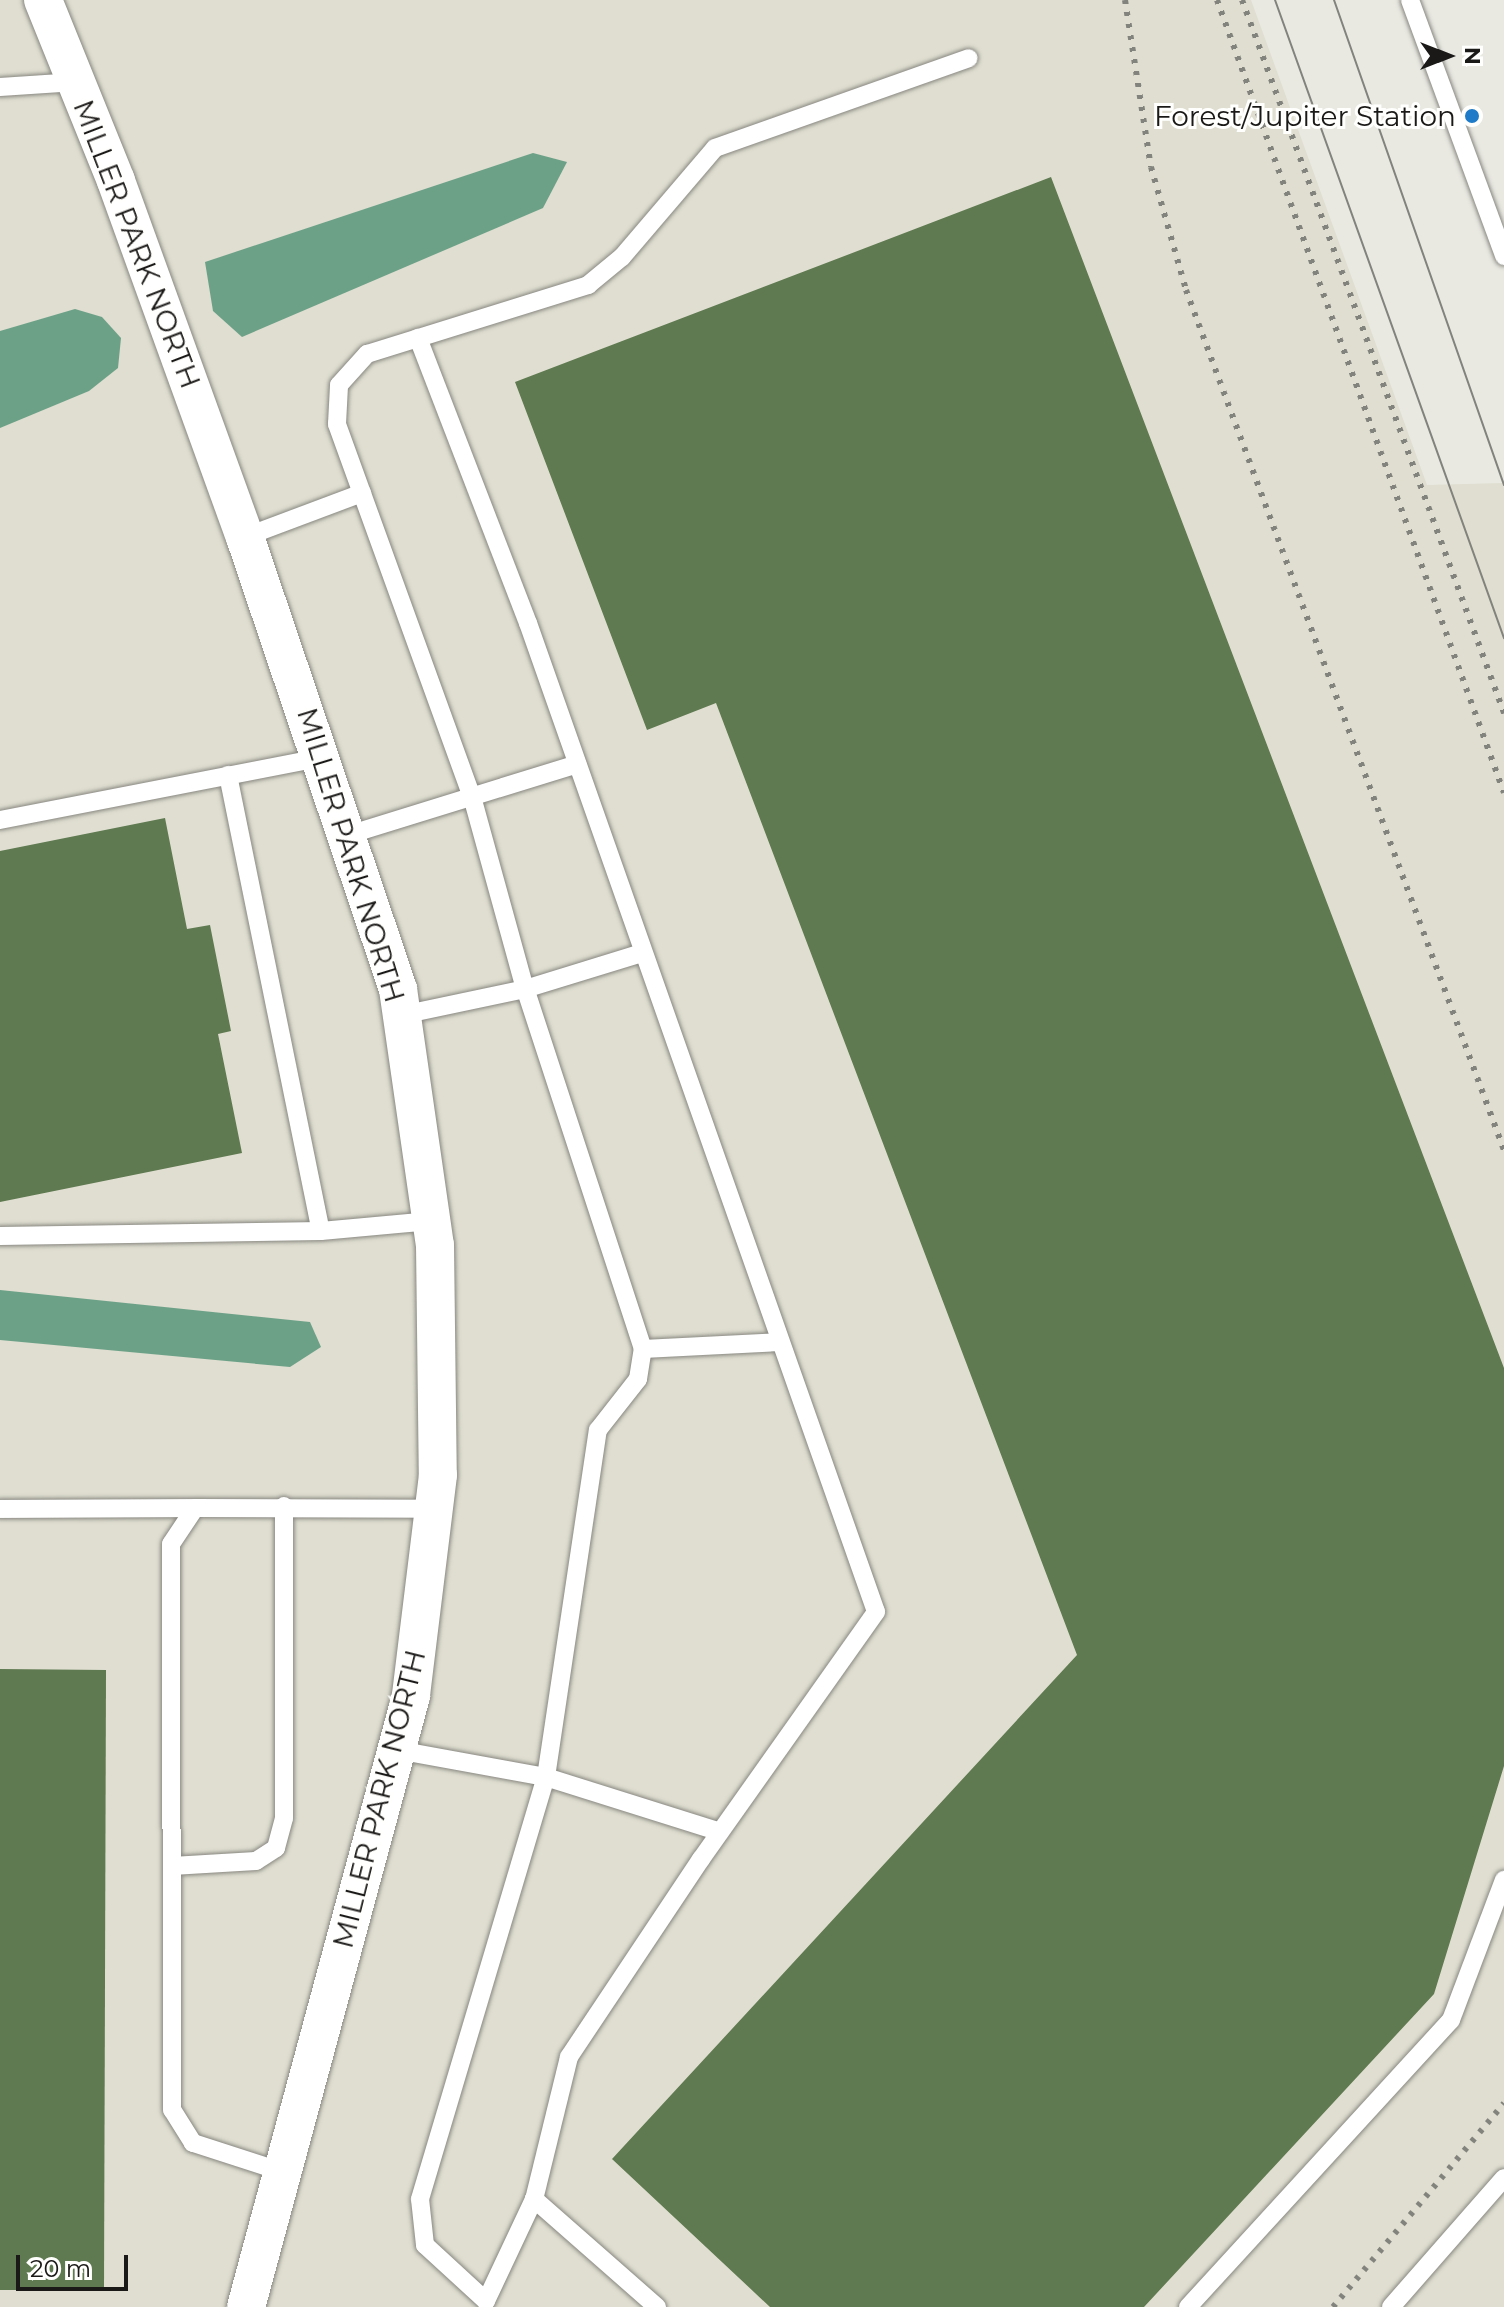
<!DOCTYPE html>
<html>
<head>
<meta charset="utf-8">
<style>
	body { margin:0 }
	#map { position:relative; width:1504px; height:2307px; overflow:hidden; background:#e9e9e2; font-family:Montserrat,sans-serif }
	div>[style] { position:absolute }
	.built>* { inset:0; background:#dfded0 }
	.water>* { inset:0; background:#6ca188 }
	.building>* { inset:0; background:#5f7950 }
	.roads { filter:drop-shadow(0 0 2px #888781) drop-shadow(0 0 2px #888781) }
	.service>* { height:18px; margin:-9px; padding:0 9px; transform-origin:9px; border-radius:9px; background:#fff }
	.minor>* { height:38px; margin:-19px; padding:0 19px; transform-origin:19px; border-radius:19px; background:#fff }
	.tram>* { height:2px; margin:-1px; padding:0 1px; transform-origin:1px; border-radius:1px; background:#83837e }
	.rail>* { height:6px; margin-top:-3px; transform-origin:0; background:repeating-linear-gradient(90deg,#83837e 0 4px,transparent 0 12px) }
	.dots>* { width:22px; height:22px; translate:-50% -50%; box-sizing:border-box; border:4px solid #fffffe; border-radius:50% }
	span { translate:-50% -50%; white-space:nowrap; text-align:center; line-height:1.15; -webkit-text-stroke:6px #fffffe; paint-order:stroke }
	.poi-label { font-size:28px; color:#1a1917 }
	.right { translate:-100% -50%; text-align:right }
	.street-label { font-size:28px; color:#1a1917 }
	.north { position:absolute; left:1408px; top:16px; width:80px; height:80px; -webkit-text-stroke:6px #fffffe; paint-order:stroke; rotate:90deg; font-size:22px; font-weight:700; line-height:32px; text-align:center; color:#1a1917 }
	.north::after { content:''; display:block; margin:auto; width:28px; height:36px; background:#1a1917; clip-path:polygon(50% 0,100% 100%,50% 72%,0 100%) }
	.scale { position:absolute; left:16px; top:2255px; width:112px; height:36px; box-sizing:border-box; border:4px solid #1a1917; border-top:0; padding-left:10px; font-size:24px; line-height:28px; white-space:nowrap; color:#1a1917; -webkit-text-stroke:6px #fffffe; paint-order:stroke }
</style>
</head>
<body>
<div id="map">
	<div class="built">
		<i style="clip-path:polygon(0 0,1251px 0,1427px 485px,1504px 483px,1504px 2307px,0 2307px)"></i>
	</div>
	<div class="water">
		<i style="clip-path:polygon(533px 153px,567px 162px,543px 208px,242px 337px,213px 311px,205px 262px)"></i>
		<i style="clip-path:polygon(75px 309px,102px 317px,121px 338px,118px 368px,89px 391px,0 428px,0 331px)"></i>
		<i style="clip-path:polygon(0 1290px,310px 1322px,321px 1347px,290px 1367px,0 1340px)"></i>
	</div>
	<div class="building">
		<i style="clip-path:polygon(1051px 177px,1504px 1368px,1504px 1766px,1434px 1994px,1144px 2307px,770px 2307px,612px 2159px,1077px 1655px,716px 703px,647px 730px,515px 382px)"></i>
		<i style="clip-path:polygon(165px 818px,187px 929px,210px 925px,231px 1031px,218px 1034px,242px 1153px,0 1202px,0 851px)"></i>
		<i style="clip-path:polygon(0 1669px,106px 1670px,104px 2290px,0 2290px)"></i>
	</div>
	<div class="roads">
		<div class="service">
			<i style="left:1410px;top:0;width:273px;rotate:69.8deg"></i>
			<i style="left:0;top:87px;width:76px;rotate:-3.8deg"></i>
			<i style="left:418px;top:338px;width:305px;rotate:68.9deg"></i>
			<i style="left:528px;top:623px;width:1048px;rotate:70.61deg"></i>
			<i style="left:876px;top:1612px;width:303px;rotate:125.3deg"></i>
			<i style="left:701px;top:1859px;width:238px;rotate:123.7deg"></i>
			<i style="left:569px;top:2057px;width:146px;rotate:103.8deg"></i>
			<i style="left:245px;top:537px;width:125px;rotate:-20.6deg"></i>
			<i style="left:228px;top:775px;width:465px;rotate:78.5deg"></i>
			<i style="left:0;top:820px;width:329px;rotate:-11deg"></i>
			<i style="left:348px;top:835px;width:240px;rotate:-17.2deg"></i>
			<i style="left:402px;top:1015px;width:126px;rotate:-11.9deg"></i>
			<i style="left:525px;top:989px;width:122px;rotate:-17.1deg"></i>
			<i style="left:0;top:1236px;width:321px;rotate:-0.9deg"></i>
			<i style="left:321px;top:1231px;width:110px;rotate:-5.2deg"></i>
			<i style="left:643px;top:1349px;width:136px;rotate:-2.9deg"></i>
			<i style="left:0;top:1509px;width:195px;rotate:-0.3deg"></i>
			<i style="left:397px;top:1750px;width:151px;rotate:10.3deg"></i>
			<i style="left:546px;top:1777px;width:182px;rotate:17.5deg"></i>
			<i style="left:172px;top:1866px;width:84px;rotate:-3.4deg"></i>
			<i style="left:256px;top:1861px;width:24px;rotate:-33deg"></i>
			<i style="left:276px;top:1848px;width:31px;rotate:-75deg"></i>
			<i style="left:284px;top:1818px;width:312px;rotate:-90deg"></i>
			<i style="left:283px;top:2172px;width:95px;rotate:-162.1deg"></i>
			<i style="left:193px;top:2143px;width:39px;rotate:-122deg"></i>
			<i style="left:172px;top:2110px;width:566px;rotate:-90.1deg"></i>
			<i style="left:171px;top:1544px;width:43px;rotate:-56.3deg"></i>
			<i style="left:195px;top:1508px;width:239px;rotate:0.2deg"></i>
			<i style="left:657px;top:2307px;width:164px;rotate:-138.7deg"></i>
			<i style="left:534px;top:2199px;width:113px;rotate:115.2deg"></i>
			<i style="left:486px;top:2301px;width:83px;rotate:-137.4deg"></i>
			<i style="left:425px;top:2245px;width:46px;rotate:-96.2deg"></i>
			<i style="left:420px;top:2199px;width:440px;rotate:-73.4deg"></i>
			<i style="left:546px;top:1777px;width:351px;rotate:-81.5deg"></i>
			<i style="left:598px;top:1430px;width:65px;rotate:-51.9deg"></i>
			<i style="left:638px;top:1379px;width:30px;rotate:-81deg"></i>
			<i style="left:643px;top:1349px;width:379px;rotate:-108.1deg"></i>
			<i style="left:525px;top:989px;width:196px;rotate:-105.4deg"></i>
			<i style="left:473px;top:800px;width:400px;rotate:-109.9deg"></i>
			<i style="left:337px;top:424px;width:39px;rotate:-87deg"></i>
			<i style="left:339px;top:385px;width:42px;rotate:-47.9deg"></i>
			<i style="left:367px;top:354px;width:232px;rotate:-17.3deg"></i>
			<i style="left:588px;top:285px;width:44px;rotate:-39.5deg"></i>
			<i style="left:622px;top:257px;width:143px;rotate:-49.5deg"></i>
			<i style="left:715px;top:148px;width:269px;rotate:-19.5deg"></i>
			<i style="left:1188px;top:2307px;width:389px;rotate:-47.5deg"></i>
			<i style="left:1451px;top:2020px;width:150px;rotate:-69.3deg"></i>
			<i style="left:1391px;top:2307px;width:171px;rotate:-48.8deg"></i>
		</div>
		<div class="minor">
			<i style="left:43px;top:0;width:195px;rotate:68deg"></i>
			<i style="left:116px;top:181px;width:379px;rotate:70.1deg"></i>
			<i style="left:245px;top:537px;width:477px;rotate:71.3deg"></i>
			<i style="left:398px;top:989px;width:259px;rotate:81.8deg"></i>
			<i style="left:435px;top:1245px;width:230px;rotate:89.3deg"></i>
			<i style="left:438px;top:1475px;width:223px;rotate:97deg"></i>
			<i style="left:411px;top:1696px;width:633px;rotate:105.11deg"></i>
		</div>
	</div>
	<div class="tram">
		<i style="left:1275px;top:0;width:678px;rotate:70.26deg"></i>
		<i style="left:1334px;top:0;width:514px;rotate:70.68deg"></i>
	</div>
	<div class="rail">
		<i style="left:1125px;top:0;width:169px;rotate:81.2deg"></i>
		<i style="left:1151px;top:167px;width:128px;rotate:74.1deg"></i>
		<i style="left:1186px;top:290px;width:917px;rotate:69.71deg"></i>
		<i style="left:1217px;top:0;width:843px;rotate:70.1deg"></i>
		<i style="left:1242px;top:0;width:760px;rotate:69.82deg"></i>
		<i style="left:1333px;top:2307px;width:266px;rotate:-50deg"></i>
	</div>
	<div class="dots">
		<i style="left:1472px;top:116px;background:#1d7bc7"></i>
	</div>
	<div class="poi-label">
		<span class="right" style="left:1456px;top:116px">Forest/Jupiter Station</span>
	</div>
	<div class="street-label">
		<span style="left:137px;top:244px;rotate:69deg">MILLER PARK NORTH</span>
		<span style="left:351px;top:855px;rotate:73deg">MILLER PARK NORTH</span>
		<span style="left:379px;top:1799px;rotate:-76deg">MILLER PARK NORTH</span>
	</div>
	<div class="north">N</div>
	<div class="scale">20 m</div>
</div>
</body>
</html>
